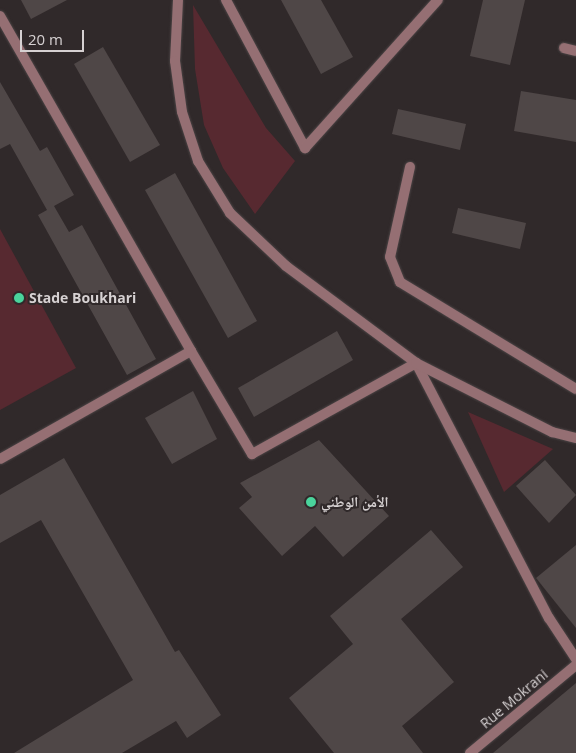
<!DOCTYPE html>
<html>
<head>
<meta charset="utf-8">
<style>
	body { margin:0 }
	#map { position:relative; width:576px; height:753px; overflow:hidden; background:#30292a; font-family:"Open Sans","Noto Naskh Arabic",sans-serif }
	div>[style] { position:absolute }
	.green>* { inset:0; background:#572930 }
	.building>* { inset:0; background:#4f4747 }
	.roads { filter:drop-shadow(0 0 1px #4b4445) drop-shadow(0 0 1px #4b4445) }
	.street>* { height:10px; margin:-5px; padding:0 5px; transform-origin:5px; border-radius:5px; background:#956f73 }
	.dots>* { width:14px; height:14px; translate:-50% -50%; box-sizing:border-box; border:2px solid #30292a; border-radius:50% }
	span { translate:-50% -50%; white-space:nowrap; text-align:center; line-height:1.15; -webkit-text-stroke:4px #30292a; paint-order:stroke }
	.poi-label { font-size:14px; color:#d6d1d2; font-weight:700 }
	.left { translate:0 -50%; text-align:left }
	.street-label { font-size:14px; color:#d6d1d2 }
	.scale { position:absolute; left:20px; top:30px; width:64px; height:22px; box-sizing:border-box; border:2px solid #d6d1d2; border-top:0; padding-left:6px; font-size:15px; line-height:18px; white-space:nowrap; color:#d6d1d2; -webkit-text-stroke:4px #30292a; paint-order:stroke }
</style>
</head>
<body>
<div id="map">
	<div class="green">
		<i style="clip-path:polygon(193px 5px,266px 128px,295px 161px,255px 214px,223px 168px,204px 125px,195px 69px)"></i>
		<i style="clip-path:polygon(0 229px,76px 368px,0 410px)"></i>
		<i style="clip-path:polygon(468px 412px,553px 449px,504px 492px)"></i>
	</div>
	<div class="building">
		<i style="clip-path:polygon(21px 0,67px 0,31px 19px)"></i>
		<i style="clip-path:polygon(281px 0,321px 0,353px 57px,321px 74px)"></i>
		<i style="clip-path:polygon(483px 0,525px 0,510px 65px,470px 56px)"></i>
		<i style="clip-path:polygon(103px 47px,160px 145px,130px 162px,74px 64px)"></i>
		<i style="clip-path:polygon(0 82px,40px 151px,47px 147px,74px 195px,54px 206px,69px 232px,82px 225px,156px 359px,127px 375px,38px 215px,47px 210px,10px 144px,0 149px)"></i>
		<i style="clip-path:polygon(521px 91px,576px 100px,576px 142px,514px 131px)"></i>
		<i style="clip-path:polygon(398px 109px,466px 124px,460px 150px,392px 134px)"></i>
		<i style="clip-path:polygon(175px 173px,257px 321px,228px 338px,145px 190px)"></i>
		<i style="clip-path:polygon(458px 208px,526px 223px,520px 249px,452px 233px)"></i>
		<i style="clip-path:polygon(337px 331px,353px 360px,254px 417px,238px 388px)"></i>
		<i style="clip-path:polygon(193px 391px,217px 439px,172px 464px,145px 418px)"></i>
		<i style="clip-path:polygon(319px 440px,389px 516px,343px 557px,315px 526px,282px 556px,239px 508px,252px 497px,240px 483px)"></i>
		<i style="clip-path:polygon(64px 458px,175px 652px,179px 650px,221px 715px,187px 738px,176px 721px,122px 753px,14px 753px,133px 680px,41px 520px,0 543px,0 495px)"></i>
		<i style="clip-path:polygon(545px 460px,576px 495px,549px 523px,516px 486px)"></i>
		<i style="clip-path:polygon(431px 530px,463px 567px,401px 619px,454px 682px,402px 726px,423px 753px,334px 753px,289px 698px,353px 644px,330px 616px)"></i>
		<i style="clip-path:polygon(576px 545px,576px 628px,536px 578px)"></i>
		<i style="clip-path:polygon(576px 683px,576px 753px,493px 753px,551px 704px)"></i>
	</div>
	<div class="roads">
		<div class="street">
			<i style="left:178px;top:0;width:61px;rotate:92.8deg"></i>
			<i style="left:175px;top:61px;width:51px;rotate:82.2deg"></i>
			<i style="left:182px;top:112px;width:52px;rotate:71.9deg"></i>
			<i style="left:198px;top:161px;width:61px;rotate:58.4deg"></i>
			<i style="left:230px;top:213px;width:77px;rotate:43.4deg"></i>
			<i style="left:286px;top:266px;width:162px;rotate:36.7deg"></i>
			<i style="left:416px;top:363px;width:288px;rotate:62.5deg"></i>
			<i style="left:549px;top:618px;width:49px;rotate:56.6deg"></i>
			<i style="left:226px;top:0;width:168px;rotate:61.9deg"></i>
			<i style="left:305px;top:148px;width:199px;rotate:-48.1deg"></i>
			<i style="left:0;top:16px;width:386px;rotate:60.3deg"></i>
			<i style="left:191px;top:351px;width:219px;rotate:150.5deg"></i>
			<i style="left:564px;top:48px;width:12px;rotate:14deg"></i>
			<i style="left:410px;top:167px;width:92px;rotate:102.5deg"></i>
			<i style="left:390px;top:257px;width:27px;rotate:68deg"></i>
			<i style="left:400px;top:282px;width:206px;rotate:31.3deg"></i>
			<i style="left:191px;top:351px;width:120px;rotate:59.4deg"></i>
			<i style="left:252px;top:454px;width:188px;rotate:-29deg"></i>
			<i style="left:416px;top:363px;width:153px;rotate:26.9deg"></i>
			<i style="left:552px;top:432px;width:25px;rotate:14deg"></i>
			<i style="left:470px;top:753px;width:138px;rotate:-39.7deg"></i>
		</div>
	</div>
	<div class="dots">
		<i style="left:19px;top:298px;background:#4ad49c"></i>
		<i style="left:311px;top:502px;background:#4ad49c"></i>
	</div>
	<div class="poi-label">
		<span class="left" style="left:29px;top:298px">Stade Boukhari</span>
		<span class="left" style="left:321px;top:502px">الأمن الوطني</span>
	</div>
	<div class="street-label">
		<span style="left:514px;top:699px;rotate:-40deg">Rue Mokrani</span>
	</div>
	<div class="scale">20 m</div>
</div>
</body>
</html>
